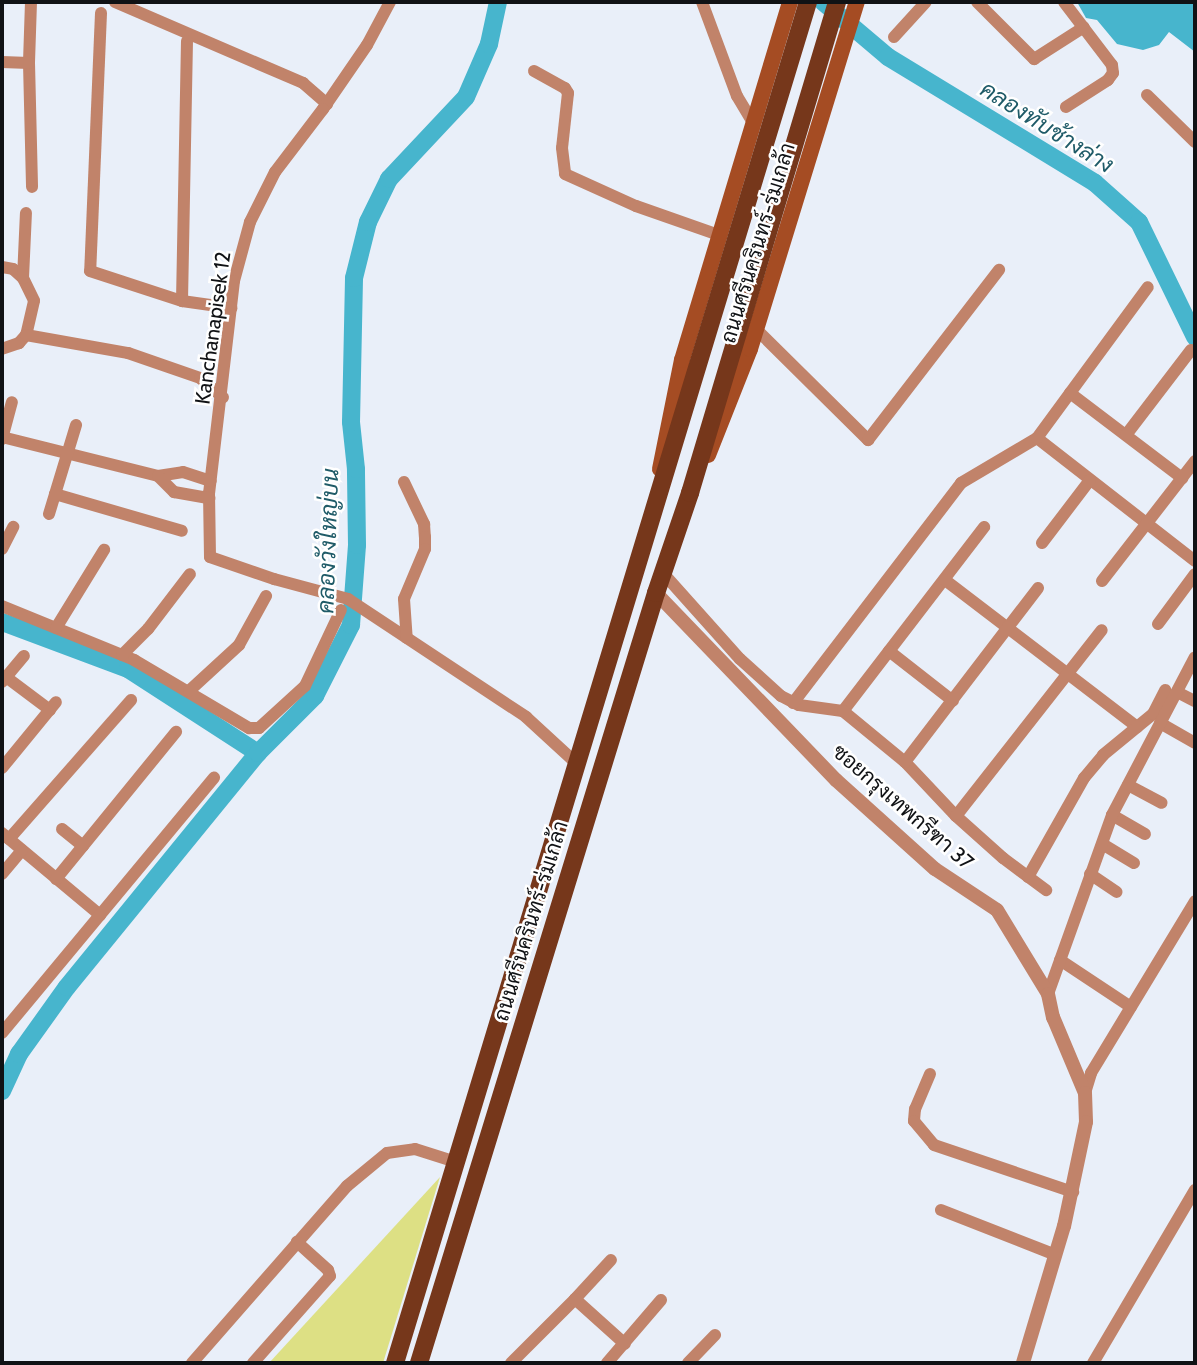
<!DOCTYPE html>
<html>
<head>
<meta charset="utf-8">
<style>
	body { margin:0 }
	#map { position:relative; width:1197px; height:1365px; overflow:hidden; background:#e9eff9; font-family:Cabin,Sarabun,sans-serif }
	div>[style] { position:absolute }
	.green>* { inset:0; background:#dde084 }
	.water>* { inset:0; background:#47b5cd }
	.river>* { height:18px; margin:-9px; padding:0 9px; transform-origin:9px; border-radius:9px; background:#47b5cd }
	.minor>* { height:12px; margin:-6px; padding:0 6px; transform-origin:6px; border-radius:6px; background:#c1836a }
	.tertiary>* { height:14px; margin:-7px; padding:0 7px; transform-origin:7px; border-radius:7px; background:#c1836a }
	.secondary>* { height:16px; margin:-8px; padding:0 8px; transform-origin:8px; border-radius:8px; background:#a54c23 }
	.primary>* { height:18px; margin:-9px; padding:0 9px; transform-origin:9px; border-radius:9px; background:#76371b }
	span { translate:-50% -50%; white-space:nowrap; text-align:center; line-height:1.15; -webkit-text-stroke:5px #fff; paint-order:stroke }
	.street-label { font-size:21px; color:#101215 }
	.water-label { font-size:23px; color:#1f5b68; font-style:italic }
	.frame { position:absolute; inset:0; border:4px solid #101215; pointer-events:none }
</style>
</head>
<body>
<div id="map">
	<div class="green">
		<i style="clip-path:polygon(440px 1177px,383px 1363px,269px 1363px)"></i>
	</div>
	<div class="water">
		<i style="clip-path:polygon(1077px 2px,1195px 2px,1195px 52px,1169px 32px,1159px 45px,1143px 50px,1117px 44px,1097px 20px,1086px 18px)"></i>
	</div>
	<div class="river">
		<i style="left:823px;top:2px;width:85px;rotate:40.2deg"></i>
		<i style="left:888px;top:57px;width:242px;rotate:31.3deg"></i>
		<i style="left:1095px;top:183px;width:59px;rotate:41.6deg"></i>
		<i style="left:1139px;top:222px;width:128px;rotate:64deg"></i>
		<i style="left:2px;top:622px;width:134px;rotate:20.5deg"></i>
		<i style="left:128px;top:669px;width:155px;rotate:32.9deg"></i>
		<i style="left:2px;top:1091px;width:41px;rotate:-65.3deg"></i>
		<i style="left:19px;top:1054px;width:82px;rotate:-54.4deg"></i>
		<i style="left:67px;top:987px;width:302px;rotate:-50.8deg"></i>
		<i style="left:258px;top:753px;width:81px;rotate:-45deg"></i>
		<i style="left:315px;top:696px;width:80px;rotate:-63.1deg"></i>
		<i style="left:351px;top:625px;width:80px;rotate:-85.7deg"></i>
		<i style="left:357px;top:545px;width:76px;rotate:-90.8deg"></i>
		<i style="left:356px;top:469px;width:47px;rotate:-96.1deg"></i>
		<i style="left:351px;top:422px;width:144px;rotate:-88.8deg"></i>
		<i style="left:354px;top:278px;width:58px;rotate:-76deg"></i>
		<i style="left:368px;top:222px;width:48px;rotate:-64deg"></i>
		<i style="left:389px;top:179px;width:112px;rotate:-46.8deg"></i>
		<i style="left:466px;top:97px;width:58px;rotate:-66.5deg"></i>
		<i style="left:489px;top:44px;width:43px;rotate:-77.9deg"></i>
	</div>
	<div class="minor">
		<i style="left:31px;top:2px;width:61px;rotate:91.9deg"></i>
		<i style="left:29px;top:63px;width:124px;rotate:88.6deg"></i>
		<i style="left:115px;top:2px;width:205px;rotate:23.3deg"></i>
		<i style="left:303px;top:83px;width:32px;rotate:41deg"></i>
		<i style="left:390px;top:2px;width:49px;rotate:118.1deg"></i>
		<i style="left:367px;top:45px;width:78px;rotate:124.5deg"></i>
		<i style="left:323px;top:109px;width:79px;rotate:127.3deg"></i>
		<i style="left:275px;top:172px;width:56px;rotate:116.6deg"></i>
		<i style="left:250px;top:222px;width:61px;rotate:105.2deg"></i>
		<i style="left:234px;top:281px;width:213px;rotate:96.7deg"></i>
		<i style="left:209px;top:493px;width:64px;rotate:89.1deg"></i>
		<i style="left:210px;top:557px;width:68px;rotate:19deg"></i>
		<i style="left:274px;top:579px;width:77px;rotate:15.1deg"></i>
		<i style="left:348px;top:599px;width:214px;rotate:33.5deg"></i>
		<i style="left:526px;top:717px;width:68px;rotate:42.6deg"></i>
		<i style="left:702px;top:2px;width:100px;rotate:69.6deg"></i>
		<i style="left:737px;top:96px;width:29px;rotate:59deg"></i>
		<i style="left:977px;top:2px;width:81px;rotate:45deg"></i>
		<i style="left:1034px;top:59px;width:59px;rotate:-32.6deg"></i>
		<i style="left:1064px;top:2px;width:79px;rotate:52.7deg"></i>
		<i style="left:1112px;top:65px;width:8px;rotate:83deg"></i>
		<i style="left:1113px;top:73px;width:9px;rotate:126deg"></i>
		<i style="left:1108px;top:80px;width:50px;rotate:147.3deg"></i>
		<i style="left:101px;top:13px;width:258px;rotate:92.4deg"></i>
		<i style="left:90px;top:271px;width:97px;rotate:18.1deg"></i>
		<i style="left:182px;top:301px;width:50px;rotate:8deg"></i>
		<i style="left:894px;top:37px;width:47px;rotate:-47.6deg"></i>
		<i style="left:2px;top:62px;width:27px;rotate:2deg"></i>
		<i style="left:534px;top:71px;width:35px;rotate:29deg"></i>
		<i style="left:565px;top:88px;width:6px;rotate:59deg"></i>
		<i style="left:568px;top:93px;width:55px;rotate:96.2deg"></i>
		<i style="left:562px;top:148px;width:26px;rotate:83deg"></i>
		<i style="left:565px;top:174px;width:78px;rotate:24.3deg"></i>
		<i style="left:636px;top:206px;width:88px;rotate:19.3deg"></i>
		<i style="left:1147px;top:95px;width:67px;rotate:44.4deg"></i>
		<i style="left:2px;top:267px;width:11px;rotate:10deg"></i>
		<i style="left:13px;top:269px;width:13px;rotate:42deg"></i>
		<i style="left:23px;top:278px;width:25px;rotate:64deg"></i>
		<i style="left:34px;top:301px;width:35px;rotate:103deg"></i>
		<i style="left:26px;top:335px;width:11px;rotate:131deg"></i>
		<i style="left:19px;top:343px;width:18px;rotate:161deg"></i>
		<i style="left:23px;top:278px;width:65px;rotate:-87.4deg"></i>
		<i style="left:182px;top:301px;width:260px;rotate:-88.9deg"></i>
		<i style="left:756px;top:329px;width:158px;rotate:44.7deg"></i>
		<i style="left:868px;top:440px;width:215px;rotate:-52.4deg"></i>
		<i style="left:26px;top:335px;width:104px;rotate:10deg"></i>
		<i style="left:128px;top:353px;width:76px;rotate:19.1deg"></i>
		<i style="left:200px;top:378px;width:30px;rotate:40deg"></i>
		<i style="left:1070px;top:393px;width:141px;rotate:37.2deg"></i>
		<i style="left:1126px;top:435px;width:107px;rotate:-52.6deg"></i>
		<i style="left:2px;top:437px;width:161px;rotate:14deg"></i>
		<i style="left:158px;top:476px;width:25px;rotate:-9deg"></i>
		<i style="left:183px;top:472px;width:29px;rotate:18deg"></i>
		<i style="left:1037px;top:438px;width:200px;rotate:37.9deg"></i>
		<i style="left:2px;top:439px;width:38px;rotate:-75deg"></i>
		<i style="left:158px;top:476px;width:23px;rotate:45deg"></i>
		<i style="left:174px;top:492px;width:36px;rotate:10deg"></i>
		<i style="left:404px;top:482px;width:47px;rotate:64.5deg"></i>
		<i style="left:424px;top:524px;width:13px;rotate:86deg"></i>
		<i style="left:425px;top:537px;width:12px;rotate:90deg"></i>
		<i style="left:425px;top:549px;width:54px;rotate:112.8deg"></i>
		<i style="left:404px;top:599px;width:39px;rotate:86deg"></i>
		<i style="left:55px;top:494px;width:132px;rotate:16.2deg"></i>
		<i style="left:49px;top:514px;width:93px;rotate:-73.1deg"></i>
		<i style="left:1042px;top:543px;width:79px;rotate:-52.7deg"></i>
		<i style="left:2px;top:549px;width:25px;rotate:-63deg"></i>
		<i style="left:663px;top:573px;width:115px;rotate:48.2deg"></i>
		<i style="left:740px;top:659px;width:55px;rotate:42.1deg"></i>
		<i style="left:781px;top:696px;width:20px;rotate:27deg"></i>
		<i style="left:799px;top:705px;width:44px;rotate:7.8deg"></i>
		<i style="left:843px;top:711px;width:232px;rotate:-52.5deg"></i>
		<i style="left:945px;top:580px;width:242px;rotate:37.4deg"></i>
		<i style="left:1102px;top:581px;width:152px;rotate:-52.2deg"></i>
		<i style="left:2px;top:606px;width:143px;rotate:22.2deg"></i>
		<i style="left:134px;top:660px;width:134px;rotate:30.6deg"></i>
		<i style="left:249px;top:728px;width:10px"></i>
		<i style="left:259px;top:728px;width:62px;rotate:-42.4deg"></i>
		<i style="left:305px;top:686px;width:84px;rotate:-64.7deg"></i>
		<i style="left:1158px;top:624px;width:62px;rotate:-53.5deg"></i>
		<i style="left:56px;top:628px;width:92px;rotate:-58.4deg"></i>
		<i style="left:889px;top:651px;width:81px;rotate:38deg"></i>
		<i style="left:122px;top:655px;width:37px;rotate:-45deg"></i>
		<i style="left:148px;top:629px;width:69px;rotate:-52.6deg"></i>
		<i style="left:6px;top:677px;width:55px;rotate:36.9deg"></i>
		<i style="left:2px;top:682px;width:34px;rotate:-50deg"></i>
		<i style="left:189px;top:691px;width:68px;rotate:-42.6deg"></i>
		<i style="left:239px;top:645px;width:56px;rotate:-61.1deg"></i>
		<i style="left:1177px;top:692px;width:20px;rotate:27deg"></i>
		<i style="left:793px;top:703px;width:277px;rotate:-52.6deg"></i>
		<i style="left:961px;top:483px;width:88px;rotate:-30.6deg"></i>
		<i style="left:1037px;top:438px;width:187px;rotate:-53.7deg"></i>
		<i style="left:843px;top:711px;width:80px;rotate:39.4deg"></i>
		<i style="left:905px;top:762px;width:74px;rotate:46.6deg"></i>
		<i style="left:956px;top:816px;width:63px;rotate:41.8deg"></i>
		<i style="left:1003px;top:858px;width:54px;rotate:36.7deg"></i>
		<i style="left:1160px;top:723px;width:40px;rotate:29.7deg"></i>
		<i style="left:905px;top:762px;width:219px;rotate:-52.6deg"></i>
		<i style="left:2px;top:768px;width:85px;rotate:-50.7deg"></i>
		<i style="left:1128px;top:785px;width:38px;rotate:28deg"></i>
		<i style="left:1112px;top:815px;width:38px;rotate:30deg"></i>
		<i style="left:956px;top:816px;width:236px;rotate:-51.9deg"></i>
		<i style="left:62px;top:829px;width:27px;rotate:39deg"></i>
		<i style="left:2px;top:833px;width:128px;rotate:39.9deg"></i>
		<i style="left:9px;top:839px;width:185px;rotate:-48.7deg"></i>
		<i style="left:1104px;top:845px;width:35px;rotate:31deg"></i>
		<i style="left:2px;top:874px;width:31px;rotate:-50deg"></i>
		<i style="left:1090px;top:874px;width:32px;rotate:34deg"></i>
		<i style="left:1028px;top:877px;width:114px;rotate:-60.5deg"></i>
		<i style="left:1084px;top:778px;width:30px;rotate:-50deg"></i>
		<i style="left:1103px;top:755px;width:65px;rotate:-39.4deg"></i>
		<i style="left:1153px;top:714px;width:27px;rotate:-63deg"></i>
		<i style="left:56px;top:879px;width:190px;rotate:-50.8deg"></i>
		<i style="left:1060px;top:960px;width:85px;rotate:33.5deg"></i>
		<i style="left:1048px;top:994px;width:190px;rotate:-70.3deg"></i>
		<i style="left:1112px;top:815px;width:178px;rotate:-62.3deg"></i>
		<i style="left:2px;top:1033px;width:332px;rotate:-50.3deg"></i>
		<i style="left:930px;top:1074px;width:38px;rotate:113deg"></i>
		<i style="left:915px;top:1109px;width:12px;rotate:95deg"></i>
		<i style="left:914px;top:1121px;width:31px;rotate:50deg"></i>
		<i style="left:934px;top:1145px;width:147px;rotate:18.7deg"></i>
		<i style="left:1085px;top:1093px;width:21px;rotate:-73deg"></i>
		<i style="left:1091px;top:1073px;width:201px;rotate:-58.8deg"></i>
		<i style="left:941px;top:1210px;width:123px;rotate:21.4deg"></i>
		<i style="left:575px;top:1299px;width:53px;rotate:-47.3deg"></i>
		<i style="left:192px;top:1363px;width:235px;rotate:-48.8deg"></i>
		<i style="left:347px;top:1186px;width:52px;rotate:-39.5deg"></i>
		<i style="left:387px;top:1153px;width:28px;rotate:-8deg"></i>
		<i style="left:415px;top:1149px;width:43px;rotate:17.6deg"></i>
		<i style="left:253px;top:1363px;width:116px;rotate:-48.5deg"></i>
		<i style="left:330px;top:1276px;width:6px;rotate:-108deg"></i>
		<i style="left:328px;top:1270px;width:42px;rotate:-137.9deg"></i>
		<i style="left:511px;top:1363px;width:91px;rotate:-45deg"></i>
		<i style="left:575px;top:1299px;width:67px;rotate:42deg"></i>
		<i style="left:607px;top:1363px;width:83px;rotate:-49.4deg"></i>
		<i style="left:688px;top:1363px;width:39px;rotate:-46deg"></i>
		<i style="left:1093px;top:1363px;width:201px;rotate:-59.5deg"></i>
	</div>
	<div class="tertiary">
		<i style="left:656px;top:593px;width:260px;rotate:46.1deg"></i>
		<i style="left:836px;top:780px;width:133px;rotate:42deg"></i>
		<i style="left:935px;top:869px;width:74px;rotate:33.5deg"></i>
		<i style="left:997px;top:910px;width:98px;rotate:58.7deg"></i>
		<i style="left:1048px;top:994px;width:24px;rotate:78deg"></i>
		<i style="left:1053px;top:1017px;width:82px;rotate:67.2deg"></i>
		<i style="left:1085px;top:1093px;width:29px;rotate:88deg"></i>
		<i style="left:1086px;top:1122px;width:106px;rotate:101.9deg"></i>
		<i style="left:1064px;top:1226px;width:143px;rotate:106.7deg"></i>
	</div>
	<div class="secondary">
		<i style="left:708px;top:455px;width:114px;rotate:-68.4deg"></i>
		<i style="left:750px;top:349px;width:363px;rotate:-72.9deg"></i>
		<i style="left:660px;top:469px;width:111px;rotate:-78.6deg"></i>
		<i style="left:682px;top:360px;width:374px;rotate:-73.2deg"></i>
	</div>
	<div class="primary">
		<i style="left:395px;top:1363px;width:1422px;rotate:-73.12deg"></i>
		<i style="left:419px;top:1363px;width:806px;rotate:-72.89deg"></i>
		<i style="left:656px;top:593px;width:106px;rotate:-71.2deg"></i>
		<i style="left:690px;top:493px;width:513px;rotate:-73.33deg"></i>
	</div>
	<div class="street-label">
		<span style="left:758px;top:243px;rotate:-73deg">ถนนศรีนครินทร์-ร่มเกล้า</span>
		<span style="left:213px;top:328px;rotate:-82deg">Kanchanapisek 12</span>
		<span style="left:903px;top:807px;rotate:41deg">ซอยกรุงเทพกรีฑา 37</span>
		<span style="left:531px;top:921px;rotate:-73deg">ถนนศรีนครินทร์-ร่มเกล้า</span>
	</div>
	<div class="water-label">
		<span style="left:1047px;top:127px;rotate:32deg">คลองทับช้างล่าง</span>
		<span style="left:328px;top:541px;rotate:-88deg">คลองวังใหญ่บน</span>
	</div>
	<div class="frame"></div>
</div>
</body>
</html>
